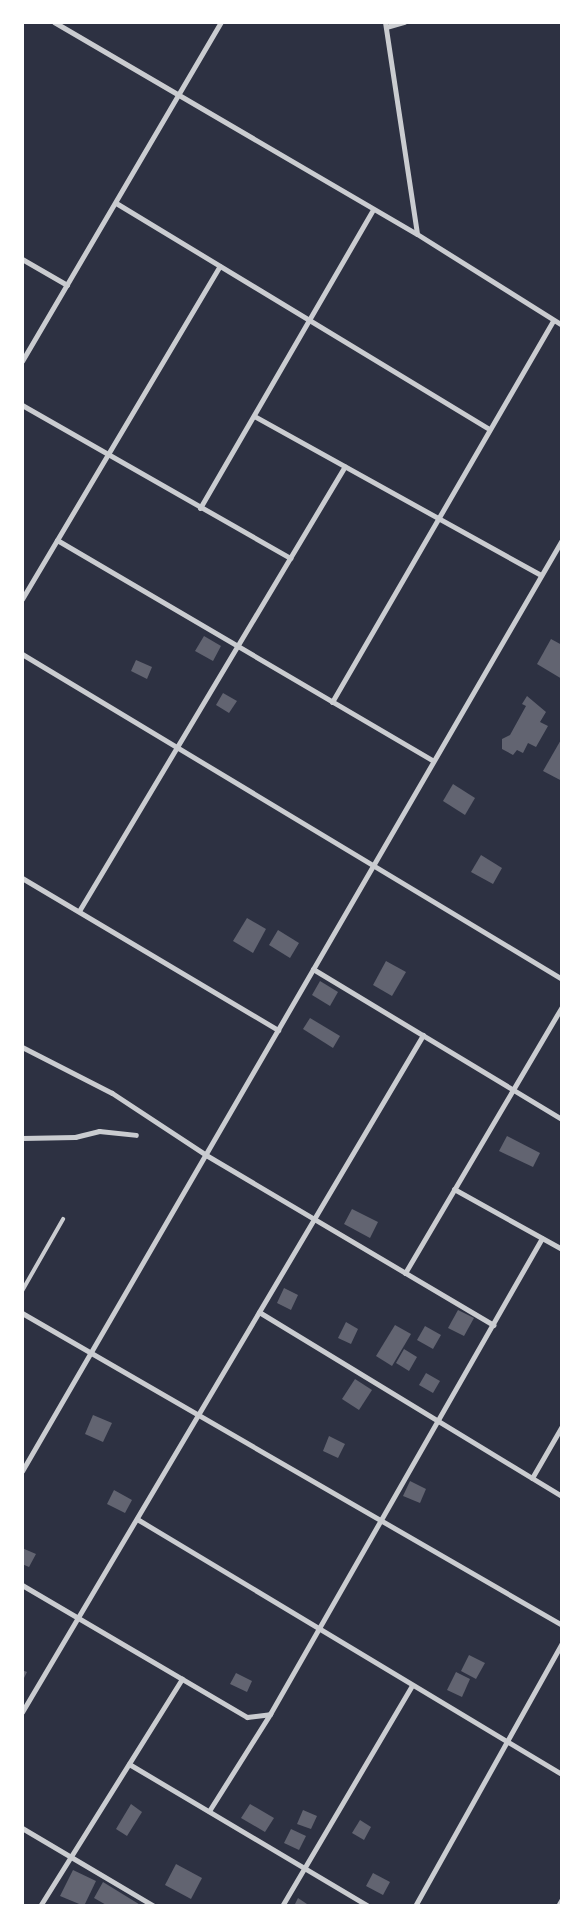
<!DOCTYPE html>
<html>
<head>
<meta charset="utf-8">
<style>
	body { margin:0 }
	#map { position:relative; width:584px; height:1928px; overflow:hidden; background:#2d3142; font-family:"Public Sans",sans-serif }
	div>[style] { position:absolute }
	.building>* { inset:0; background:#626471 }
	.service>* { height:4px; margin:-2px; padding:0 2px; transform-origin:2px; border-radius:2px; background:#caccd0 }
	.minor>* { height:5px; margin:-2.5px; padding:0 2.5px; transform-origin:2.5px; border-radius:2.5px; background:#caccd0 }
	span { translate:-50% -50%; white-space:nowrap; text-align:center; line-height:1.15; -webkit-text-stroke:4px #fff; paint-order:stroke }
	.frame { position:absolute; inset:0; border:24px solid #fff; pointer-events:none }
</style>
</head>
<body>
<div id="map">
	<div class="building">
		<i style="clip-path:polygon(204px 636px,221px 646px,213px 661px,195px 651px)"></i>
		<i style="clip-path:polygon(551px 639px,562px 645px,562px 679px,537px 664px)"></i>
		<i style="clip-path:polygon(136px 660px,152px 667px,147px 679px,131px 671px)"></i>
		<i style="clip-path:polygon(223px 693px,237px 701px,229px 713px,216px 705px)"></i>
		<i style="clip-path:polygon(527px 696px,546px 712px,540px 722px,548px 726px,536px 747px,528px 743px,523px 753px,517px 750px,513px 755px,502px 749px,502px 739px,510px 735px,526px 706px,522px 704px)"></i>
		<i style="clip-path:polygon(562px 738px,562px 781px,543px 771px)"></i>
		<i style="clip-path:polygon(453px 784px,475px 798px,465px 815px,443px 801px)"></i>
		<i style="clip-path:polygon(481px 855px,502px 868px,493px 884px,471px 872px)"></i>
		<i style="clip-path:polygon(247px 918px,266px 929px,253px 953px,233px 941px)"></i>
		<i style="clip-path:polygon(278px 930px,299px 943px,290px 958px,269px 945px)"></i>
		<i style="clip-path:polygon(386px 961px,406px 972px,392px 996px,373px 985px)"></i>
		<i style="clip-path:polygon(320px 981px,338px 992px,330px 1006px,312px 995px)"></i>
		<i style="clip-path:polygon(310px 1018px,340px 1036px,333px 1048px,303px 1029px)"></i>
		<i style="clip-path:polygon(507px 1136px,540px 1153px,533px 1167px,499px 1151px)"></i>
		<i style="clip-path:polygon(352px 1209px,378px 1222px,370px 1238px,344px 1224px)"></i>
		<i style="clip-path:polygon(284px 1288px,298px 1295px,291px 1310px,277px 1303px)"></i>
		<i style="clip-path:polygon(458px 1310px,474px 1318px,464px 1336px,448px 1328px)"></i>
		<i style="clip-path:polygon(346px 1322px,358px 1329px,351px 1344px,338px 1338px)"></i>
		<i style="clip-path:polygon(395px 1325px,411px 1334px,392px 1366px,376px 1356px)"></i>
		<i style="clip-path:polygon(425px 1326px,441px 1335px,433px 1349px,417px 1340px)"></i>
		<i style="clip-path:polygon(404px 1349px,417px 1357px,409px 1371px,396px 1363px)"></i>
		<i style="clip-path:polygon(426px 1373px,440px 1381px,433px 1393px,419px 1385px)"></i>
		<i style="clip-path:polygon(355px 1379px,372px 1390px,359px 1410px,342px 1399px)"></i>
		<i style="clip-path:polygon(93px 1415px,112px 1423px,103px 1442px,85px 1434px)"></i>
		<i style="clip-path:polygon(329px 1436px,345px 1444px,338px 1458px,323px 1451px)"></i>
		<i style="clip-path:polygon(410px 1481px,426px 1489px,420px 1503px,403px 1496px)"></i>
		<i style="clip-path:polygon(114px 1490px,132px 1500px,125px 1513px,107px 1504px)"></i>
		<i style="clip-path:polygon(22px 1548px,36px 1554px,29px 1567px,22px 1564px)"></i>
		<i style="clip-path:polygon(469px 1655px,485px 1663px,476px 1679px,461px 1671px)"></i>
		<i style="clip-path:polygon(22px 1670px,27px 1672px,22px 1682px)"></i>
		<i style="clip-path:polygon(456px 1672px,470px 1679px,462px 1697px,447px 1690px)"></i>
		<i style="clip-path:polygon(236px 1673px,252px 1681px,247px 1692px,230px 1684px)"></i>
		<i style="clip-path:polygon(131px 1804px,142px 1812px,127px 1836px,116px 1829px)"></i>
		<i style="clip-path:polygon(250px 1804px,274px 1818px,265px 1832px,241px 1818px)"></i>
		<i style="clip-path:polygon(303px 1810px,317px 1816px,311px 1829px,297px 1824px)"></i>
		<i style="clip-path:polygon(360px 1820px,371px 1827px,364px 1840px,352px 1833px)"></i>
		<i style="clip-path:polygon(291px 1829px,306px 1836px,299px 1850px,284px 1843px)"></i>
		<i style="clip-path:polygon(176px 1864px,202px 1878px,191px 1899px,165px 1885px)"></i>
		<i style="clip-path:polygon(73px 1870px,96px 1881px,84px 1906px,60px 1896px)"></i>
		<i style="clip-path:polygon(373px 1873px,390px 1882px,383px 1895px,366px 1886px)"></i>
		<i style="clip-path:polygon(103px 1882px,142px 1906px,108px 1906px,94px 1898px)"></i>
		<i style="clip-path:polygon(298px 1898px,310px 1906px,294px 1906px)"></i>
	</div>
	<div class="service">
		<i style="left:22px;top:1291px;width:83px;rotate:-60.3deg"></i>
	</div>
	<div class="minor">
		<i style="left:54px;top:22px;width:420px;rotate:30.3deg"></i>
		<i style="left:417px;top:234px;width:171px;rotate:32.1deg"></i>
		<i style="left:385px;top:22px;width:214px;rotate:81.4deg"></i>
		<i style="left:386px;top:27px;width:19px;rotate:-16deg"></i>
		<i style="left:116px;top:203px;width:435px;rotate:31.2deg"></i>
		<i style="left:22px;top:259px;width:52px;rotate:30deg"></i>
		<i style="left:22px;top:361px;width:393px;rotate:-59.6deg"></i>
		<i style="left:22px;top:405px;width:309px;rotate:29.7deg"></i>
		<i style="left:254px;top:416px;width:328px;rotate:29deg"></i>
		<i style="left:200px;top:508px;width:343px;rotate:-59.9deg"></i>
		<i style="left:57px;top:540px;width:436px;rotate:30.4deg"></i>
		<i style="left:22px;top:599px;width:387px;rotate:-59.3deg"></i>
		<i style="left:22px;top:654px;width:630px;rotate:31.04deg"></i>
		<i style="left:332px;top:702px;width:441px;rotate:-59.9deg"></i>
		<i style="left:22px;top:878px;width:298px;rotate:30.7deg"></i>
		<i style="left:79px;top:911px;width:518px;rotate:-59.13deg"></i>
		<i style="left:313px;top:969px;width:291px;rotate:31.1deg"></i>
		<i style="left:22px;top:1047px;width:101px;rotate:27.1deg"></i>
		<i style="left:112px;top:1093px;width:113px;rotate:33.4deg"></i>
		<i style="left:206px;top:1155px;width:334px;rotate:30.6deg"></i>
		<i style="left:22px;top:1138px;width:53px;rotate:-1.1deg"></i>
		<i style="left:75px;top:1137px;width:25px;rotate:-14deg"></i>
		<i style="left:99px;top:1131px;width:37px;rotate:6deg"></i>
		<i style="left:454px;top:1189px;width:124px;rotate:29.1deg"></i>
		<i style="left:405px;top:1273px;width:310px;rotate:-59.5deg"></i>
		<i style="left:259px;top:1312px;width:354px;rotate:31.3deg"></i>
		<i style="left:22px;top:1313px;width:624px;rotate:30.02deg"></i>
		<i style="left:22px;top:1471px;width:1076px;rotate:-59.89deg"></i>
		<i style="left:532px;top:1478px;width:60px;rotate:-60deg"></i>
		<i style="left:137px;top:1519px;width:496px;rotate:31deg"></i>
		<i style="left:22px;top:1585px;width:261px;rotate:30.4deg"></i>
		<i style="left:247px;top:1717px;width:23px;rotate:-7deg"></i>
		<i style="left:270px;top:1714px;width:548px;rotate:-60.26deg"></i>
		<i style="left:22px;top:1712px;width:787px;rotate:-59.36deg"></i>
		<i style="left:129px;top:1764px;width:278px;rotate:30.7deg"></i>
		<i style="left:209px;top:1811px;width:115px;rotate:-57.8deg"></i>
		<i style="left:22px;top:1828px;width:153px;rotate:30.6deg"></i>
		<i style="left:40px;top:1906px;width:268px;rotate:-58deg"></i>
		<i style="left:282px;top:1906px;width:256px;rotate:-59.5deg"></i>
		<i style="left:415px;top:1906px;width:301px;rotate:-60.8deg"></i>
		<i style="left:558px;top:1906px;width:8px;rotate:-60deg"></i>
	</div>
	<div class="frame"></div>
</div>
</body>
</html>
